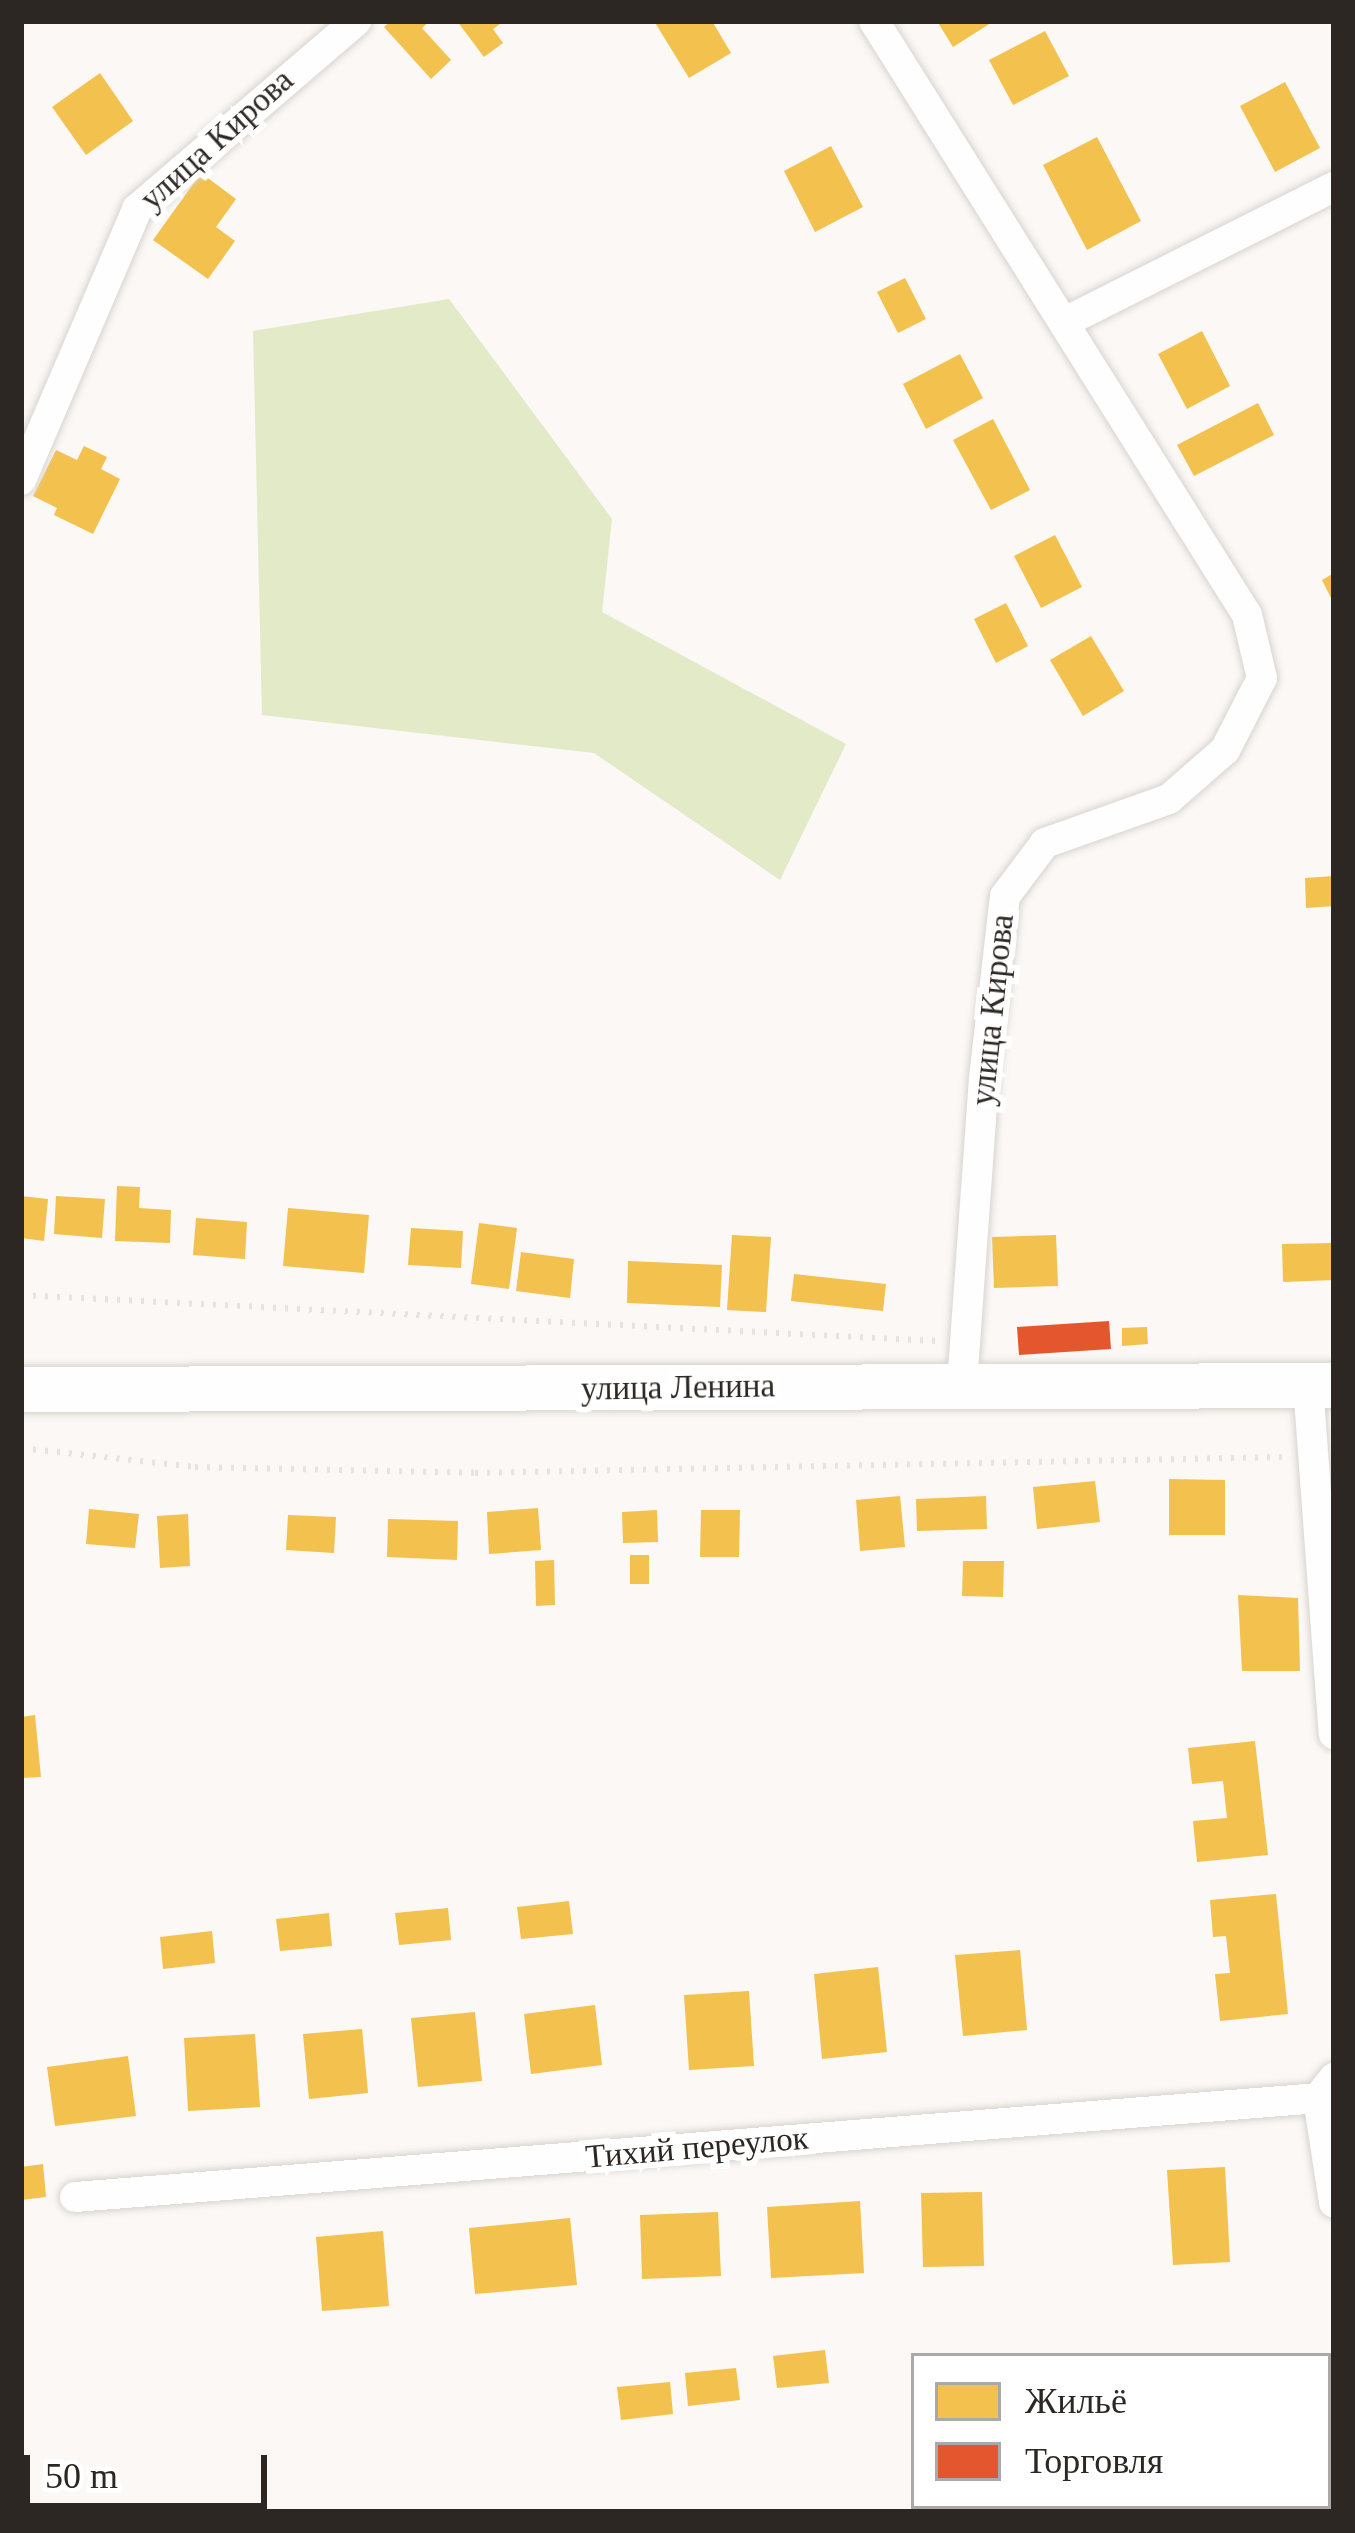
<!DOCTYPE html>
<html>
<head>
<meta charset="utf-8">
<style>
	body { margin:0 }
	#map { position:relative; width:1355px; height:2533px; overflow:hidden; background:#fbf8f5; font-family:Georgia,serif }
	div>[style] { position:absolute }
	.green>* { inset:0; background:#e2eac7 }
	.homes>* { inset:0; background:#f2c14e }
	.shops>* { inset:0; background:#e4572e }
	.path>* { height:6px; margin-top:-3px; transform-origin:0; background:repeating-linear-gradient(90deg,#e6e4e3 0 3px,transparent 0 12px) }
	.roads { filter:drop-shadow(0 0 3px #d8d4cf) drop-shadow(0 0 3px #d8d4cf) }
	.minor>* { height:30px; margin:-15px; padding:0 15px; transform-origin:15px; border-radius:15px; background:#fefefe }
	.secondary>* { height:45px; margin:-22.5px; padding:0 22.5px; transform-origin:22.5px; border-radius:22.5px; background:#fefefe }
	span { translate:-50% -50%; white-space:nowrap; text-align:center; line-height:1.15; -webkit-text-stroke:12px #fff; paint-order:stroke }
	.street-label { font-size:33px; color:#2c2722 }
	.frame { position:absolute; inset:0; border:24px solid #2c2722; pointer-events:none }
	.legend { position:absolute; left:911px; top:2353px; width:420px; height:156px; box-sizing:border-box; background:#fff; border:3px solid #aba9a7; margin:0; padding:15px 21px; list-style:none; font-size:36px; color:#2c2722 }
	.legend li { display:flex; align-items:center; gap:24px; height:60px }
	.legend b { width:60px; border:3px solid #aba9a7 }
	.scale { position:absolute; left:24px; top:2455px; width:243px; height:54px; box-sizing:border-box; border:6px solid #2c2722; border-top:0; padding-left:15px; font-size:36px; line-height:42px; white-space:nowrap; color:#2c2722; -webkit-text-stroke:9px #fff; paint-order:stroke }
</style>
</head>
<body>
<div id="map">
	<div class="green">
		<i style="clip-path:polygon(449px 299px,612px 519px,602px 612px,846px 744px,780px 880px,594px 753px,262px 715px,253px 331px)"></i>
	</div>
	<div class="homes">
		<i style="clip-path:polygon(391px 21px,430px 21px,422px 28px,451px 60px,431px 79px,384px 27px)"></i>
		<i style="clip-path:polygon(457px 21px,504px 21px,493px 29px,503px 43px,484px 57px)"></i>
		<i style="clip-path:polygon(654px 21px,712px 21px,731px 53px,689px 78px)"></i>
		<i style="clip-path:polygon(937px 21px,994px 21px,953px 47px)"></i>
		<i style="clip-path:polygon(1045px 31px,1069px 76px,1013px 105px,989px 60px)"></i>
		<i style="clip-path:polygon(100px 73px,133px 121px,86px 155px,52px 107px)"></i>
		<i style="clip-path:polygon(1285px 82px,1320px 148px,1275px 172px,1240px 106px)"></i>
		<i style="clip-path:polygon(1097px 137px,1141px 221px,1087px 250px,1043px 165px)"></i>
		<i style="clip-path:polygon(831px 146px,863px 207px,815px 232px,784px 171px)"></i>
		<i style="clip-path:polygon(201px 173px,236px 199px,216px 227px,235px 241px,208px 279px,153px 240px)"></i>
		<i style="clip-path:polygon(905px 278px,926px 319px,898px 333px,877px 292px)"></i>
		<i style="clip-path:polygon(1202px 331px,1230px 386px,1187px 409px,1158px 354px)"></i>
		<i style="clip-path:polygon(960px 354px,983px 398px,926px 429px,903px 384px)"></i>
		<i style="clip-path:polygon(1258px 403px,1274px 435px,1194px 476px,1177px 445px)"></i>
		<i style="clip-path:polygon(993px 419px,1030px 490px,991px 510px,953px 440px)"></i>
		<i style="clip-path:polygon(84px 446px,107px 457px,101px 469px,120px 479px,93px 534px,54px 515px,57px 508px,33px 496px,56px 450px,77px 460px)"></i>
		<i style="clip-path:polygon(1055px 535px,1082px 587px,1041px 608px,1014px 556px)"></i>
		<i style="clip-path:polygon(1334px 573px,1334px 604px,1322px 580px)"></i>
		<i style="clip-path:polygon(1006px 603px,1028px 646px,996px 663px,974px 619px)"></i>
		<i style="clip-path:polygon(1091px 636px,1124px 691px,1083px 716px,1050px 660px)"></i>
		<i style="clip-path:polygon(1334px 876px,1334px 906px,1306px 908px,1305px 878px)"></i>
		<i style="clip-path:polygon(117px 1186px,140px 1187px,139px 1208px,171px 1210px,170px 1243px,115px 1241px)"></i>
		<i style="clip-path:polygon(21px 1196px,48px 1199px,44px 1241px,21px 1238px)"></i>
		<i style="clip-path:polygon(56px 1196px,105px 1199px,102px 1238px,54px 1234px)"></i>
		<i style="clip-path:polygon(288px 1208px,369px 1215px,364px 1273px,283px 1266px)"></i>
		<i style="clip-path:polygon(196px 1218px,247px 1222px,245px 1259px,193px 1255px)"></i>
		<i style="clip-path:polygon(479px 1223px,517px 1228px,509px 1289px,471px 1284px)"></i>
		<i style="clip-path:polygon(411px 1228px,463px 1231px,461px 1268px,408px 1265px)"></i>
		<i style="clip-path:polygon(732px 1235px,771px 1237px,766px 1312px,727px 1310px)"></i>
		<i style="clip-path:polygon(1056px 1235px,1058px 1286px,994px 1288px,992px 1237px)"></i>
		<i style="clip-path:polygon(1334px 1243px,1334px 1280px,1283px 1282px,1282px 1244px)"></i>
		<i style="clip-path:polygon(521px 1252px,574px 1259px,570px 1298px,516px 1291px)"></i>
		<i style="clip-path:polygon(628px 1261px,722px 1265px,720px 1307px,627px 1303px)"></i>
		<i style="clip-path:polygon(794px 1274px,886px 1284px,883px 1311px,791px 1301px)"></i>
		<i style="clip-path:polygon(1147px 1327px,1148px 1344px,1122px 1346px,1122px 1328px)"></i>
		<i style="clip-path:polygon(1169px 1479px,1225px 1480px,1225px 1535px,1169px 1535px)"></i>
		<i style="clip-path:polygon(1095px 1481px,1100px 1522px,1037px 1529px,1033px 1487px)"></i>
		<i style="clip-path:polygon(900px 1496px,905px 1547px,860px 1551px,856px 1500px)"></i>
		<i style="clip-path:polygon(986px 1496px,987px 1529px,917px 1531px,916px 1499px)"></i>
		<i style="clip-path:polygon(538px 1508px,541px 1550px,489px 1554px,487px 1512px)"></i>
		<i style="clip-path:polygon(89px 1509px,139px 1514px,135px 1548px,86px 1544px)"></i>
		<i style="clip-path:polygon(657px 1510px,658px 1542px,623px 1543px,622px 1512px)"></i>
		<i style="clip-path:polygon(701px 1510px,740px 1510px,739px 1557px,700px 1557px)"></i>
		<i style="clip-path:polygon(188px 1514px,190px 1566px,160px 1568px,157px 1516px)"></i>
		<i style="clip-path:polygon(288px 1515px,336px 1517px,334px 1553px,286px 1550px)"></i>
		<i style="clip-path:polygon(388px 1519px,458px 1521px,457px 1560px,387px 1557px)"></i>
		<i style="clip-path:polygon(630px 1555px,649px 1555px,649px 1584px,630px 1584px)"></i>
		<i style="clip-path:polygon(554px 1560px,555px 1605px,536px 1606px,535px 1561px)"></i>
		<i style="clip-path:polygon(963px 1561px,1004px 1561px,1003px 1597px,962px 1596px)"></i>
		<i style="clip-path:polygon(1238px 1595px,1298px 1598px,1300px 1671px,1242px 1671px)"></i>
		<i style="clip-path:polygon(35px 1715px,41px 1777px,21px 1778px,21px 1717px)"></i>
		<i style="clip-path:polygon(1255px 1741px,1268px 1855px,1197px 1862px,1193px 1821px,1227px 1818px,1223px 1781px,1192px 1784px,1188px 1748px)"></i>
		<i style="clip-path:polygon(1276px 1894px,1288px 2014px,1220px 2021px,1215px 1974px,1230px 1973px,1226px 1936px,1213px 1937px,1210px 1900px)"></i>
		<i style="clip-path:polygon(569px 1901px,573px 1934px,521px 1939px,517px 1907px)"></i>
		<i style="clip-path:polygon(448px 1908px,451px 1940px,399px 1945px,395px 1913px)"></i>
		<i style="clip-path:polygon(329px 1913px,332px 1946px,280px 1951px,276px 1919px)"></i>
		<i style="clip-path:polygon(212px 1931px,215px 1963px,163px 1969px,160px 1937px)"></i>
		<i style="clip-path:polygon(1020px 1950px,1027px 2030px,963px 2036px,955px 1955px)"></i>
		<i style="clip-path:polygon(878px 1967px,887px 2052px,822px 2059px,814px 1974px)"></i>
		<i style="clip-path:polygon(749px 1991px,754px 2066px,689px 2070px,684px 1995px)"></i>
		<i style="clip-path:polygon(595px 2005px,602px 2065px,531px 2074px,524px 2014px)"></i>
		<i style="clip-path:polygon(475px 2012px,482px 2081px,418px 2087px,411px 2018px)"></i>
		<i style="clip-path:polygon(362px 2029px,368px 2093px,309px 2099px,303px 2034px)"></i>
		<i style="clip-path:polygon(255px 2034px,260px 2107px,188px 2111px,184px 2038px)"></i>
		<i style="clip-path:polygon(128px 2056px,136px 2116px,55px 2126px,47px 2067px)"></i>
		<i style="clip-path:polygon(43px 2164px,46px 2197px,21px 2200px,21px 2167px)"></i>
		<i style="clip-path:polygon(1225px 2167px,1230px 2262px,1173px 2265px,1167px 2170px)"></i>
		<i style="clip-path:polygon(982px 2192px,984px 2266px,923px 2267px,921px 2193px)"></i>
		<i style="clip-path:polygon(860px 2201px,864px 2273px,771px 2278px,767px 2207px)"></i>
		<i style="clip-path:polygon(718px 2212px,721px 2276px,642px 2279px,640px 2215px)"></i>
		<i style="clip-path:polygon(570px 2218px,577px 2285px,475px 2294px,469px 2228px)"></i>
		<i style="clip-path:polygon(383px 2231px,389px 2306px,322px 2311px,316px 2237px)"></i>
		<i style="clip-path:polygon(825px 2350px,829px 2383px,777px 2388px,773px 2356px)"></i>
		<i style="clip-path:polygon(736px 2368px,740px 2400px,688px 2406px,685px 2373px)"></i>
		<i style="clip-path:polygon(670px 2382px,673px 2414px,621px 2420px,617px 2387px)"></i>
	</div>
	<div class="shops">
		<i style="clip-path:polygon(1109px 1321px,1111px 1349px,1019px 1355px,1017px 1327px)"></i>
	</div>
	<div class="path">
		<i style="left:21px;top:1295px;width:917px;rotate:2.87deg"></i>
		<i style="left:21px;top:1448px;width:175px;rotate:6.2deg"></i>
		<i style="left:195px;top:1467px;width:280px;rotate:1.2deg"></i>
		<i style="left:475px;top:1473px;width:807px;rotate:-1.14deg"></i>
	</div>
	<div class="roads">
		<div class="minor">
			<i style="left:874px;top:21px;width:701px;rotate:57.87deg"></i>
			<i style="left:1247px;top:615px;width:65px;rotate:76.6deg"></i>
			<i style="left:1262px;top:678px;width:81px;rotate:117.2deg"></i>
			<i style="left:1225px;top:750px;width:74px;rotate:138.8deg"></i>
			<i style="left:1169px;top:799px;width:132px;rotate:160.5deg"></i>
			<i style="left:1045px;top:843px;width:66px;rotate:127deg"></i>
			<i style="left:1005px;top:896px;width:183px;rotate:96.6deg"></i>
			<i style="left:984px;top:1078px;width:306px;rotate:94.1deg"></i>
			<i style="left:1067px;top:321px;width:299px;rotate:-26.7deg"></i>
			<i style="left:21px;top:480px;width:295px;rotate:-66.8deg"></i>
			<i style="left:137px;top:209px;width:289px;rotate:-40.6deg"></i>
			<i style="left:1308px;top:1384px;width:351px;rotate:85.8deg"></i>
			<i style="left:1334px;top:2078px;width:26px;rotate:129deg"></i>
			<i style="left:1318px;top:2098px;width:106px;rotate:81.3deg"></i>
			<i style="left:75px;top:2197px;width:1247px;rotate:-4.55deg"></i>
			<i style="left:1328px;top:2481px;width:8px;rotate:-45deg"></i>
			<i style="left:1298px;top:2512px;width:8px;rotate:-45deg"></i>
		</div>
		<div class="secondary">
			<i style="left:21px;top:1389px;width:1313px;rotate:-0.17deg"></i>
		</div>
	</div>
	<div class="street-label">
		<span style="left:217px;top:140px;rotate:-42deg">улица Кирова</span>
		<span style="left:993px;top:1010px;rotate:-84deg">улица Кирова</span>
		<span style="left:678px;top:1388px;rotate:-1deg">улица Ленина</span>
		<span style="left:697px;top:2148px;rotate:-5deg">Тихий переулок</span>
	</div>
	<div class="frame"></div>
	<ul class="legend">
	<li><b style="height:33px;background:#f2c14e"></b>Жильё</li>
	<li><b style="height:33px;background:#e4572e"></b>Торговля</li>
	</ul>
	<div class="scale">50 m</div>
</div>
</body>
</html>
